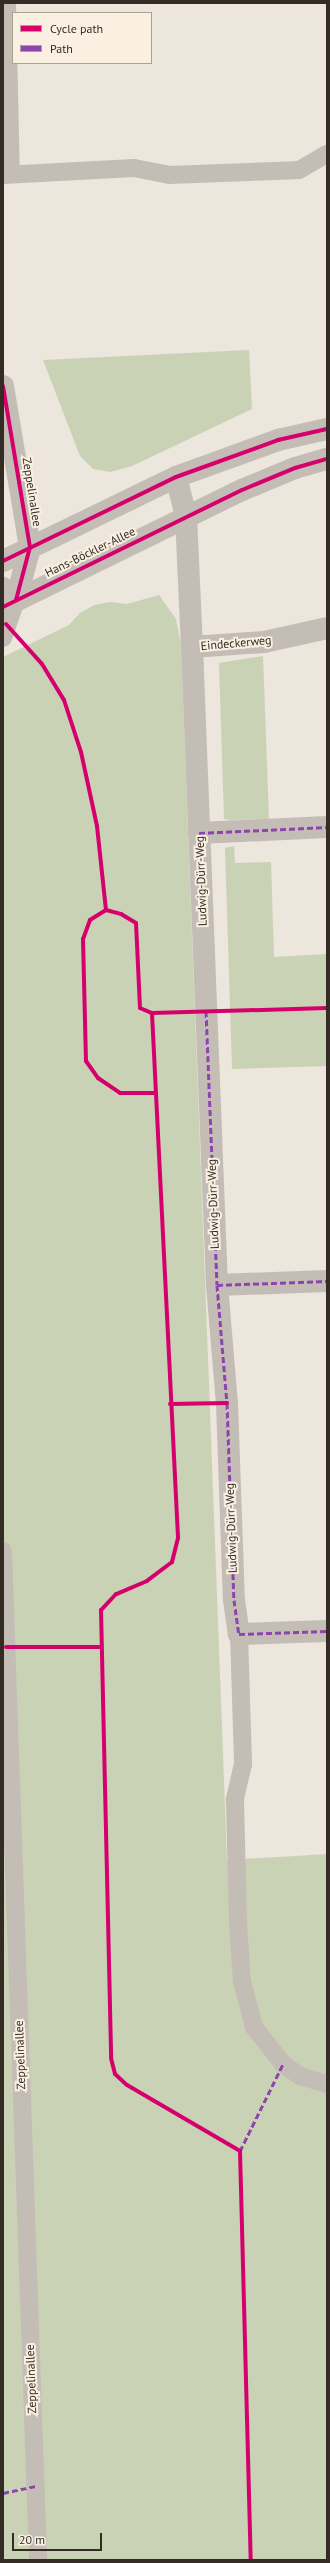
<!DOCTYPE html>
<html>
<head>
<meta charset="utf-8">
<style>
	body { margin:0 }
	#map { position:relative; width:330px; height:2563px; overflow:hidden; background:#ece6dc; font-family:"PT Sans",sans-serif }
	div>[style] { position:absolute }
	.green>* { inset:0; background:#cad2b6 }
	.service>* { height:18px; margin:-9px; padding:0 9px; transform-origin:9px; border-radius:9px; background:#c4bdb6 }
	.minor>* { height:22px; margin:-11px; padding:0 11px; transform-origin:11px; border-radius:11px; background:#c4bdb6 }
	.tertiary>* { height:22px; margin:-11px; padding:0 11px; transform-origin:11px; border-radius:11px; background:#c4bdb6 }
	.quiet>* { height:3px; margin-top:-1.5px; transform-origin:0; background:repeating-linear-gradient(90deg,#8e44ad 0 6px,transparent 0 9px) }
	.cycleway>* { height:4px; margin:-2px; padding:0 2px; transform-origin:2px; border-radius:2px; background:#d6006c }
	span { translate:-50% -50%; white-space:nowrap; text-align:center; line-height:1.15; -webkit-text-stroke:4px #faf0e2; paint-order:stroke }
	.street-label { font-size:12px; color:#342b25 }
	.frame { position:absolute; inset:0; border:4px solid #342b25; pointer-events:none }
	.legend { position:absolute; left:12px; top:12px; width:140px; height:52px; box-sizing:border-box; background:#faf0e2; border:1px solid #aba196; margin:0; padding:5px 7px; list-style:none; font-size:12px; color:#342b25 }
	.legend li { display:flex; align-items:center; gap:8px; height:20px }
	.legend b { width:20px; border:1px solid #aba196 }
	.scale { position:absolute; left:12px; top:2533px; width:90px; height:18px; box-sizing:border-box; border:2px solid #342b25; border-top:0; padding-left:5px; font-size:12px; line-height:14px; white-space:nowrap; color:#342b25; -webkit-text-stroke:3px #faf0e2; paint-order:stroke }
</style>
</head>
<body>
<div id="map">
	<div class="green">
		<i style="clip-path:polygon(249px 350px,252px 409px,132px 466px,110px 472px,93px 469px,80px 456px,43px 360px)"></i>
		<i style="clip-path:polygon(159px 595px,176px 619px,181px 645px,227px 1860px,327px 1854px,327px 2560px,3px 2560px,3px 657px,69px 625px,80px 613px,94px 605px,110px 602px,127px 604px)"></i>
		<i style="clip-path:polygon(263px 656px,269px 819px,230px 820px,224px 819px,219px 663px)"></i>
		<i style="clip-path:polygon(234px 846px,235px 863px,271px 862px,274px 957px,327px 954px,327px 1066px,232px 1069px,225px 848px)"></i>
	</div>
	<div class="service">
		<i style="left:7px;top:3px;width:171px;rotate:88.7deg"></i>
		<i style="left:3px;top:175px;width:131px;rotate:-3.1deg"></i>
		<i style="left:134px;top:168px;width:36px;rotate:11deg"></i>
		<i style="left:169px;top:175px;width:130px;rotate:-2.2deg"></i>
		<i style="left:299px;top:170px;width:32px;rotate:-30deg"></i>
		<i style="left:3px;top:638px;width:40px;rotate:-71.1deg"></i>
		<i style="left:3px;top:1551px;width:1010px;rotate:88.01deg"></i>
		<i style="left:239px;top:1634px;width:130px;rotate:88.2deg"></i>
		<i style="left:243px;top:1764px;width:37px;rotate:103deg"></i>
		<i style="left:235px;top:1800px;width:123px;rotate:88.6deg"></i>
		<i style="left:238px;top:1923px;width:58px;rotate:86.1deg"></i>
		<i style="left:242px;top:1981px;width:48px;rotate:75.4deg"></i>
		<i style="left:254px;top:2027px;width:47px;rotate:51.9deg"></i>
		<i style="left:283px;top:2064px;width:21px;rotate:35deg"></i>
		<i style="left:300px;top:2076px;width:28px;rotate:17deg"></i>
	</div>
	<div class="minor">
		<i style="left:3px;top:386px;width:163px;rotate:80.5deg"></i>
		<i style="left:30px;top:547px;width:55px;rotate:104.8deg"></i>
		<i style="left:16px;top:600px;width:18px;rotate:-137deg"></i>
		<i style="left:176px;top:477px;width:40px;rotate:75.6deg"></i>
		<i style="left:186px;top:516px;width:131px;rotate:87.4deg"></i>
		<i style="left:192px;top:647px;width:638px;rotate:87.76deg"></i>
		<i style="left:217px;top:1285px;width:118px;rotate:85.2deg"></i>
		<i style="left:227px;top:1403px;width:197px;rotate:88deg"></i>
		<i style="left:234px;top:1600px;width:34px;rotate:82deg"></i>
		<i style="left:239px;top:1634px;width:88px;rotate:-2deg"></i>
		<i style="left:192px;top:647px;width:72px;rotate:-4deg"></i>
		<i style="left:264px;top:642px;width:65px;rotate:-12.5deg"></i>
		<i style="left:199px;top:833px;width:128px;rotate:-2.7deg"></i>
		<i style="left:217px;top:1285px;width:110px;rotate:-2.1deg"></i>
	</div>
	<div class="tertiary">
		<i style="left:3px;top:561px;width:192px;rotate:-25.9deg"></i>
		<i style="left:176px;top:477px;width:109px;rotate:-19.9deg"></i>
		<i style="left:278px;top:440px;width:50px;rotate:-12.7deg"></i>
		<i style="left:3px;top:607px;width:266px;rotate:-26.1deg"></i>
		<i style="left:242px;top:490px;width:57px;rotate:-22.5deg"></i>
		<i style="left:295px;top:468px;width:33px;rotate:-16deg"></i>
	</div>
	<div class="quiet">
		<i style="left:199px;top:833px;width:128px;rotate:-2.7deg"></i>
		<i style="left:206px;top:1011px;width:274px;rotate:87.7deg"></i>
		<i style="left:217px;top:1285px;width:118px;rotate:85.2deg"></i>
		<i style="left:227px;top:1403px;width:197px;rotate:88deg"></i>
		<i style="left:234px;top:1600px;width:34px;rotate:82deg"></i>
		<i style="left:239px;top:1634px;width:88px;rotate:-2deg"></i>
		<i style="left:217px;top:1285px;width:110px;rotate:-2.1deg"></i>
		<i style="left:240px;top:2151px;width:97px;rotate:-63.7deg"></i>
		<i style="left:3px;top:2493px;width:33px;rotate:-12deg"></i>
	</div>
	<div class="cycleway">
		<i style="left:3px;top:386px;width:163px;rotate:80.5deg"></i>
		<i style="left:30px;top:547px;width:55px;rotate:104.8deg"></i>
		<i style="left:3px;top:561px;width:192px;rotate:-25.9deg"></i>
		<i style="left:176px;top:477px;width:109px;rotate:-19.9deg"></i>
		<i style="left:278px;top:440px;width:50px;rotate:-12.7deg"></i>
		<i style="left:3px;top:607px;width:266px;rotate:-26.1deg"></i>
		<i style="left:242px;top:490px;width:57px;rotate:-22.5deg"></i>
		<i style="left:295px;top:468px;width:33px;rotate:-16deg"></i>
		<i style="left:6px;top:624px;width:54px;rotate:48deg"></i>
		<i style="left:42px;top:664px;width:42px;rotate:58.6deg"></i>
		<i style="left:64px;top:700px;width:55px;rotate:71.9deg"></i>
		<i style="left:81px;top:752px;width:76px;rotate:77.8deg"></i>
		<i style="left:97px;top:826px;width:84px;rotate:83.9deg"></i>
		<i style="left:106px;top:910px;width:16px;rotate:15deg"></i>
		<i style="left:121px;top:914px;width:17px;rotate:31deg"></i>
		<i style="left:136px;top:923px;width:85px;rotate:87.3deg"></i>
		<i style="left:140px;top:1008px;width:13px;rotate:23deg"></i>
		<i style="left:152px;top:1013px;width:175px;rotate:-1.6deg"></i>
		<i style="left:106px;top:910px;width:19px;rotate:148deg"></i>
		<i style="left:90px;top:920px;width:20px;rotate:110deg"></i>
		<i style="left:83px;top:939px;width:122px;rotate:88.6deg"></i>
		<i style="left:86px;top:1061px;width:21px;rotate:55deg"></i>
		<i style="left:98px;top:1078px;width:27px;rotate:34deg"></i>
		<i style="left:120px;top:1093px;width:36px"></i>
		<i style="left:152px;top:1013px;width:526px;rotate:87.16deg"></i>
		<i style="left:178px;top:1538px;width:25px;rotate:104deg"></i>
		<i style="left:172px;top:1562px;width:31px;rotate:143deg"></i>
		<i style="left:147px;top:1581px;width:34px;rotate:157deg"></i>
		<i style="left:116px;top:1594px;width:22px;rotate:133deg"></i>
		<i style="left:101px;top:1610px;width:448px;rotate:88.7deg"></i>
		<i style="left:111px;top:2058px;width:16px;rotate:76deg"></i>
		<i style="left:115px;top:2074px;width:16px;rotate:43deg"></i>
		<i style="left:127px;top:2085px;width:131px;rotate:30.3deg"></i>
		<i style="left:240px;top:2151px;width:409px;rotate:88.5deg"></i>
		<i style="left:170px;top:1404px;width:57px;rotate:-1deg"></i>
		<i style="left:6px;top:1647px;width:95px"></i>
	</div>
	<div class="street-label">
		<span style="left:32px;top:492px;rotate:81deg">Zeppelinallee</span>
		<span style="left:90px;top:552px;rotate:-26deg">Hans-Böckler-Allee</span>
		<span style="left:236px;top:643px;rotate:-5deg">Eindeckerweg</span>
		<span style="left:201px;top:881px;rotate:-92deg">Ludwig-Dürr-Weg</span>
		<span style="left:213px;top:1204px;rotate:-92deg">Ludwig-Dürr-Weg</span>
		<span style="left:231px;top:1528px;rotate:-92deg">Ludwig-Dürr-Weg</span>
		<span style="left:20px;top:2055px;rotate:-92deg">Zeppelinallee</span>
		<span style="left:31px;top:2379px;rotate:-92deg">Zeppelinallee</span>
	</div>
	<div class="frame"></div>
	<ul class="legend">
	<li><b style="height:5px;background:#d6006c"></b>Cycle path</li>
	<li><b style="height:5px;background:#8e44ad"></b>Path</li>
	</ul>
	<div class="scale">20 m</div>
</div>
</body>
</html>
